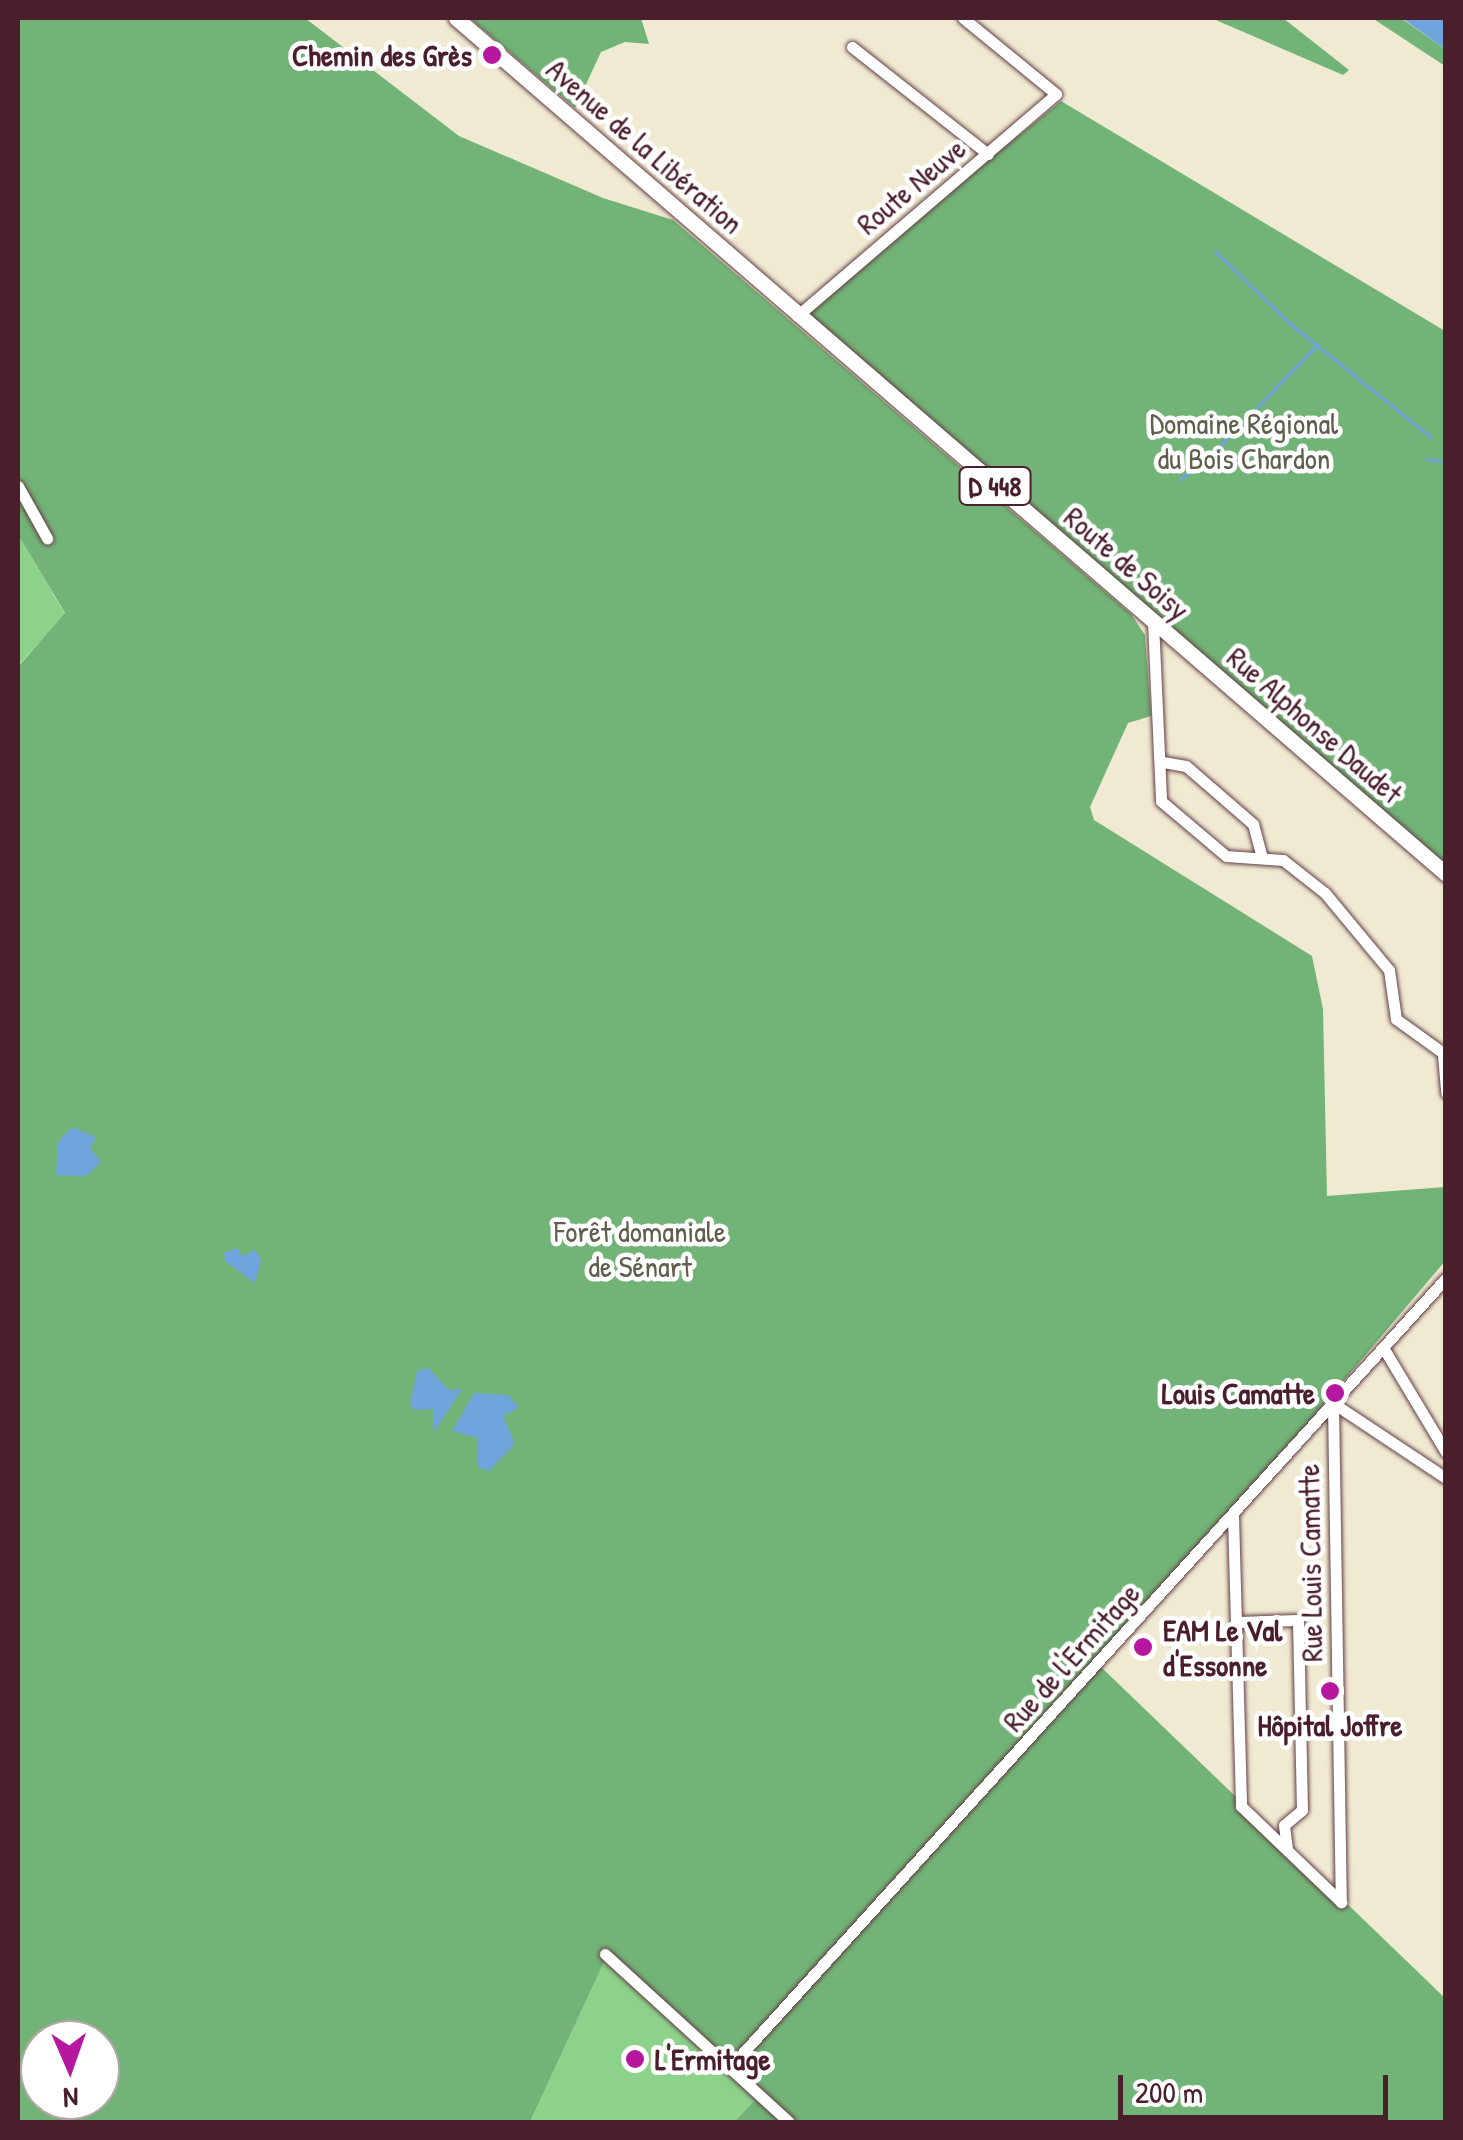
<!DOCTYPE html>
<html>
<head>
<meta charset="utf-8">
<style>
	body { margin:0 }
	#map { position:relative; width:1463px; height:2140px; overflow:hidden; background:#f1ead2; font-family:"Patrick Hand",sans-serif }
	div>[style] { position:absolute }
	.green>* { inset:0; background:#8dd28b }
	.forest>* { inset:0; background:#72b477 }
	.water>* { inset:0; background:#6fa4dc }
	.stream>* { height:2.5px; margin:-1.25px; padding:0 1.25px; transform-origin:1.25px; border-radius:1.25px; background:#6fa4dc }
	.roads { filter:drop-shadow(0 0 2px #633d44) drop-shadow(0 0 2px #633d44) }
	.minor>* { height:11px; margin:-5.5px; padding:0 5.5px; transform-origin:5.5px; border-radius:5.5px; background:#fff }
	.major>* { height:15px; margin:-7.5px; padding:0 7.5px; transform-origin:7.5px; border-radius:7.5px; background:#fff }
	.dots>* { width:28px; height:28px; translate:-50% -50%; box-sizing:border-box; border:5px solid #fff; border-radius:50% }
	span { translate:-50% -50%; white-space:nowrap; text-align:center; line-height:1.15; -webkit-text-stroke:9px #fff; paint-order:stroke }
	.shield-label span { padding:2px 8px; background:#fff; border:2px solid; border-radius:8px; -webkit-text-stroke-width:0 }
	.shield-label { font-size:28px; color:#4a1f2b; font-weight:700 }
	.poi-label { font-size:30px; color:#4a1f2b; font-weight:700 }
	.right { translate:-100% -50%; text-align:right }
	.left { translate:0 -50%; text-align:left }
	.street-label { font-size:30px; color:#4a1f2b }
	.park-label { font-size:30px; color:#615e4d }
	.frame { position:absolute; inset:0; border:20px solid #4a1f2b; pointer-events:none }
	.north { position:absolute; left:20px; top:2020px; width:100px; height:100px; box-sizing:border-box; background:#fff; border:2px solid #b7a5aa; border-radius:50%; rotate:178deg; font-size:28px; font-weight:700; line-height:40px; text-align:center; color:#4a1f2b }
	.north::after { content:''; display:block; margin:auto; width:35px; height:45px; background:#b5179e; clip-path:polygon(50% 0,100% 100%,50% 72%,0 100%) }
	.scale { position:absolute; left:1118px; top:2075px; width:270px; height:45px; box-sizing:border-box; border:5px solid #4a1f2b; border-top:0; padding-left:12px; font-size:30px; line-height:35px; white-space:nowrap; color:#4a1f2b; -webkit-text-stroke:8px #fff; paint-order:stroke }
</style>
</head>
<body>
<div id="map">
	<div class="green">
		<i style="clip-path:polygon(18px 535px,65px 614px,18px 666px)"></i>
		<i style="clip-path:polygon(605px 1960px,755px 2100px,734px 2122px,530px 2122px)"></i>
	</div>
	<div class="forest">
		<i style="clip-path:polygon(evenodd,18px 18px,305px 18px,459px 136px,603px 198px,673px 220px,1131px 614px,1145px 635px,1151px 716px,1128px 723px,1090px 807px,1094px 820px,1312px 956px,1323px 1009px,1327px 1196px,1445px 1187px,1446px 1260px,1101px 1667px,1445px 1998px,1445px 2122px,734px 2122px,755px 2100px,605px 1960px,530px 2122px,18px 2122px,18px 667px,65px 613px,18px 535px,18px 18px,40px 2040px,100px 2040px,100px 2100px,40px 2100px,40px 2040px)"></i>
		<i style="clip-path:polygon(641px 18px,649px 44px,625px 42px,601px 52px,575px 108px,471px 19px)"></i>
		<i style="clip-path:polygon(1211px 18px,1283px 18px,1349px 70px,1343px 75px)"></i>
		<i style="clip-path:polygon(1372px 18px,1401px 18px,1445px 49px,1445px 66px)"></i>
		<i style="clip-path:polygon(1061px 101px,1445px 331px,1445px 874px,797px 316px)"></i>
	</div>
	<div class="water">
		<i style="clip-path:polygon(1401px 18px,1445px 18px,1445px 49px,1402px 18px)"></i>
		<i style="clip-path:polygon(72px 1127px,96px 1137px,90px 1148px,101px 1162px,86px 1176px,56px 1175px,58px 1142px)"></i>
		<i style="clip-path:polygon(237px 1248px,242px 1256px,255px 1250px,261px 1259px,255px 1283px,225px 1261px,224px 1253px)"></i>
		<i style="clip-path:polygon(428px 1368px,449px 1390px,462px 1389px,434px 1432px,434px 1409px,414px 1410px,410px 1404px,417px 1371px)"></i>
		<i style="clip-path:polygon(474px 1393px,508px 1395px,519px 1407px,503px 1416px,515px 1444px,489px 1471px,478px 1467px,478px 1438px,452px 1431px)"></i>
	</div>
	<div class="stream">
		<i style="left:1215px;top:251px;width:108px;rotate:43.9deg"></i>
		<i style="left:1293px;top:326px;width:177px;rotate:38.8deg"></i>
		<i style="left:1215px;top:451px;width:147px;rotate:-46.1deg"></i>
		<i style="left:1427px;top:459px;width:14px;rotate:8deg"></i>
		<i style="left:1180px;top:480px;width:43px;rotate:-39.3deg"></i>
	</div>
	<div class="roads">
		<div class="minor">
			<i style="left:852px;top:47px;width:173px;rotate:38.2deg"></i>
			<i style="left:797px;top:316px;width:341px;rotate:-40.6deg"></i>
			<i style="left:1056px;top:94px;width:120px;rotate:-140.7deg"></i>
			<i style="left:18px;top:486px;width:60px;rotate:60.9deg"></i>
			<i style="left:1153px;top:622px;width:179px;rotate:87.4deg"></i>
			<i style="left:1161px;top:801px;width:85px;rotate:40.2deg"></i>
			<i style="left:1226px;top:856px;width:57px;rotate:4deg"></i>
			<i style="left:1283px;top:860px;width:53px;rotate:38.2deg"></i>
			<i style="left:1325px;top:893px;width:100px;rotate:50.3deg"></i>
			<i style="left:1389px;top:970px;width:49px;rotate:81.9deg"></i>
			<i style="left:1396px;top:1019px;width:62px;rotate:35.8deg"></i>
			<i style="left:1163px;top:762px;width:23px;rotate:10deg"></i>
			<i style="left:1186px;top:766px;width:89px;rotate:40.9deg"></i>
			<i style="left:1253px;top:824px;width:35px;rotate:75deg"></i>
			<i style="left:1443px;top:1055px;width:38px;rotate:85deg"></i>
			<i style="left:1384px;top:1349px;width:120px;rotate:59deg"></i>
			<i style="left:1333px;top:1403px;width:499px;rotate:89.1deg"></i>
			<i style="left:1333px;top:1403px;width:136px;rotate:33.6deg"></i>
			<i style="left:1233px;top:1516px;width:290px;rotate:88.4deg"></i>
			<i style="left:1241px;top:1806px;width:139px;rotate:43.8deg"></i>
			<i style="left:1237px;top:1622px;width:61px;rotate:-1.9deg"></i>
			<i style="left:1298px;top:1620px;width:190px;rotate:88.8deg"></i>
			<i style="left:1302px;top:1810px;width:23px;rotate:140deg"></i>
			<i style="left:1284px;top:1825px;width:24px;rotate:83deg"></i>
			<i style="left:605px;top:1954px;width:249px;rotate:42.4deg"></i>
			<i style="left:731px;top:2066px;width:1064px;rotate:-47.78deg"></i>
		</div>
		<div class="major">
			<i style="left:456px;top:18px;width:1309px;rotate:40.85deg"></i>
		</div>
	</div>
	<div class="dots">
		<i style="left:492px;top:55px;background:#b5179e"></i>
		<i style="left:1335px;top:1393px;background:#b5179e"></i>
		<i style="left:1143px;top:1647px;background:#b5179e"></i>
		<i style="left:1330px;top:1691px;background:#b5179e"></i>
		<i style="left:635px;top:2059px;background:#b5179e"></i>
	</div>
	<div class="shield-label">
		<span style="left:995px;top:486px">D 448</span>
	</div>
	<div class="poi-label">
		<span class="right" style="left:472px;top:55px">Chemin des Grès</span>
		<span class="right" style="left:1315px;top:1393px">Louis Camatte</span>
		<span class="left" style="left:1163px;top:1647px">EAM Le Val<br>d'Essonne</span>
		<span style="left:1330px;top:1725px">Hôpital Joffre</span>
		<span class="left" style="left:655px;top:2059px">L'Ermitage</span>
	</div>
	<div class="street-label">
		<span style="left:645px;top:146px;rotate:41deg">Avenue de la Libération</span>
		<span style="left:911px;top:186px;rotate:-40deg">Route Neuve</span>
		<span style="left:1127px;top:563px;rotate:41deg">Route de Soisy</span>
		<span style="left:1315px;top:725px;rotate:41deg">Rue Alphonse Daudet</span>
		<span style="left:1310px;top:1563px;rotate:-91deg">Rue Louis Camatte</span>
		<span style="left:1071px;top:1657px;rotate:-48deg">Rue de l'Ermitage</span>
	</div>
	<div class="park-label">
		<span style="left:1244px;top:440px">Domaine Régional<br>du Bois Chardon</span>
		<span style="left:640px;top:1248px">Forêt domaniale<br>de Sénart</span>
	</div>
	<div class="frame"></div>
	<div class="north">N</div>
	<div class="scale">200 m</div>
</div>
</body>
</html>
